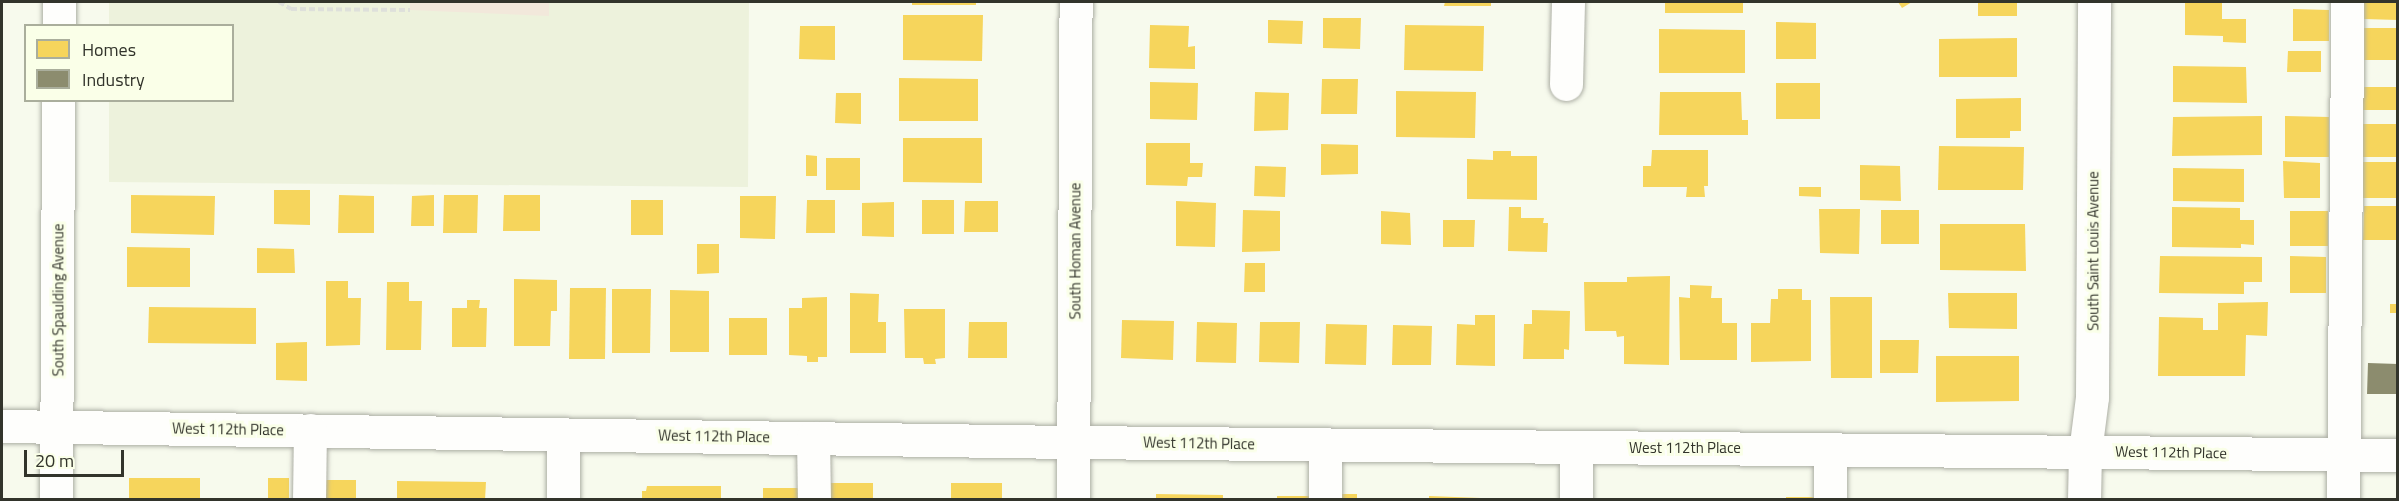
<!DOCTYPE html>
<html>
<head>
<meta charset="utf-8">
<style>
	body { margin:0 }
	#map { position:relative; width:2399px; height:501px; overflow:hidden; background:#f7faed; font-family:"Titillium Web",sans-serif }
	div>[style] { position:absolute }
	.built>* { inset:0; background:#edf2dc }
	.green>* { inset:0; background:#f2e8db }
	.homes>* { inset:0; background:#f6d55c }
	.industry>* { inset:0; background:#8c8c6e }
	.path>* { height:4px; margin-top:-2px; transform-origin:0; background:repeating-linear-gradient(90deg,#dee0db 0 6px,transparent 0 9px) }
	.roads { filter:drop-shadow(0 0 2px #acaea4) drop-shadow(0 0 2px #acaea4) }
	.minor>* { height:33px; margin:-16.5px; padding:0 16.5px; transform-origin:16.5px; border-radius:16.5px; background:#fefefc }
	span { translate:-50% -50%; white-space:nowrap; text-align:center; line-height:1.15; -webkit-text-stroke:6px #faffe8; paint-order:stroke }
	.street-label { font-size:15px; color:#32342b }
	.frame { position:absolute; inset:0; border:3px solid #32342b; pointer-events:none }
	.legend { position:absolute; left:24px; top:24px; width:210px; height:78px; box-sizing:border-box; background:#faffe8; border:2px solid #aaae9c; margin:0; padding:8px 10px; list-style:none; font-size:18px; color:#32342b }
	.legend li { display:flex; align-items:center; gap:12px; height:30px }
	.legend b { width:30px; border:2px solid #aaae9c }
	.scale { position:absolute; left:24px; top:450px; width:100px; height:27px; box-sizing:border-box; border:3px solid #32342b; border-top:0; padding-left:8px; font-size:18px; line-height:21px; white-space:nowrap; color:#32342b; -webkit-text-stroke:4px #faffe8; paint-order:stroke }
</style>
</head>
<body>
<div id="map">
	<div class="built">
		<i style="clip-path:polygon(109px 2px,749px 2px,748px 187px,109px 182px,109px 101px,232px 100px,232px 26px,109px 25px)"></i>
	</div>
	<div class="green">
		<i style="clip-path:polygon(410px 2px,549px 2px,549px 16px,410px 10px)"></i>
	</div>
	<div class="homes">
		<i style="clip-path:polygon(912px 2px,976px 2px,976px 5px,912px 5px)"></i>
		<i style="clip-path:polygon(1445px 2px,1491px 2px,1491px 6px,1444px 6px)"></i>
		<i style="clip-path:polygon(1665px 2px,1743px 2px,1743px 13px,1665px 13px)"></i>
		<i style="clip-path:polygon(1898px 2px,1912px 2px,1902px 8px)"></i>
		<i style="clip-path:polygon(1978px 2px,2017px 2px,2017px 16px,1978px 16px)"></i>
		<i style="clip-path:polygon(2185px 2px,2222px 2px,2222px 19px,2246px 19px,2246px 43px,2223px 42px,2223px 36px,2185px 35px)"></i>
		<i style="clip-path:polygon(2364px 2px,2398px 2px,2398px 20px,2364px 19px)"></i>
		<i style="clip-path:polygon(2293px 9px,2329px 10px,2329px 41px,2293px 41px)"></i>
		<i style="clip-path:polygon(903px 15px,983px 15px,982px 61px,903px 60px)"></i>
		<i style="clip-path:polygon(1323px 18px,1361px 18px,1360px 49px,1323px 48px)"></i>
		<i style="clip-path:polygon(1268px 20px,1303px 21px,1302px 44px,1268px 43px)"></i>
		<i style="clip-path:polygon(1776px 22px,1816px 23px,1816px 59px,1776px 59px)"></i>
		<i style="clip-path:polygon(1150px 25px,1189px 26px,1188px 47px,1195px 46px,1195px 69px,1149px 68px)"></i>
		<i style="clip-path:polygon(1405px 25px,1484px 26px,1483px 71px,1404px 70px)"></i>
		<i style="clip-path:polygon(800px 26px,835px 26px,835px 60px,799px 59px)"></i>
		<i style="clip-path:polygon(2364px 28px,2398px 28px,2398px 60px,2364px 60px)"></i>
		<i style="clip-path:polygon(1659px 29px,1745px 30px,1745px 73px,1659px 73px)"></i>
		<i style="clip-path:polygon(2017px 38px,2017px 77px,1939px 77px,1939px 39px)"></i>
		<i style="clip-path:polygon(2288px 51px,2321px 51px,2321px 72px,2287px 72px)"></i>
		<i style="clip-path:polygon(2173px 66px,2246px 67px,2247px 103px,2173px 102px)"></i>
		<i style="clip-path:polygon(899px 78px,978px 79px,978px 121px,899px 121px)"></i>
		<i style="clip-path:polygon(1322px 79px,1358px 79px,1357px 114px,1321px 114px)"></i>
		<i style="clip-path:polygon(1150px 82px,1198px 83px,1197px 120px,1150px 119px)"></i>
		<i style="clip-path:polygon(1776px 83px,1820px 83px,1820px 119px,1776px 119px)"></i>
		<i style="clip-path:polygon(2362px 87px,2397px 87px,2398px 110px,2363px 110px)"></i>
		<i style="clip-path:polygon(1396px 91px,1476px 92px,1475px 138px,1396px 137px)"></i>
		<i style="clip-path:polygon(1255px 92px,1289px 93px,1288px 130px,1254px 131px)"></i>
		<i style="clip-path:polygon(1660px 92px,1741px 92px,1742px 120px,1748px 120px,1748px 135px,1659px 135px)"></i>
		<i style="clip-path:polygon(836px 93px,861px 93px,861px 124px,835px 123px)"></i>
		<i style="clip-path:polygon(2021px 98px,2021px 131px,2010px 131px,2010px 138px,1956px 138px,1956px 99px)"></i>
		<i style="clip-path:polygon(2262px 116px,2262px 155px,2172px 156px,2173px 117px)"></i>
		<i style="clip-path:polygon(2285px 116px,2329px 117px,2329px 157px,2285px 157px)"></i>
		<i style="clip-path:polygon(2356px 124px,2398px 124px,2398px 157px,2357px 157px)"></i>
		<i style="clip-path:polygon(903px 138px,982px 138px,982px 183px,903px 182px)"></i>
		<i style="clip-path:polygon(1146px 143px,1190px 143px,1190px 163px,1203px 163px,1202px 177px,1188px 177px,1187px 186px,1146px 185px)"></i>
		<i style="clip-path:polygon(1321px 144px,1358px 145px,1358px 174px,1321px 175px)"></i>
		<i style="clip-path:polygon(1939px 146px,2024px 147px,2023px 190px,1938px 190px)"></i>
		<i style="clip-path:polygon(1652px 150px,1708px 150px,1708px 186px,1704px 186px,1705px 197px,1686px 197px,1687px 187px,1643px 187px,1643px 166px,1651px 166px)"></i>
		<i style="clip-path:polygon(1493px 151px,1511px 151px,1511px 156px,1537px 156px,1537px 200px,1467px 199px,1467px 159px,1493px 160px)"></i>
		<i style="clip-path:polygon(806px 155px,817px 156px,817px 176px,806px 176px)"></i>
		<i style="clip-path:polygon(826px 158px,860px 158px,860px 190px,826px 190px)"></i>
		<i style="clip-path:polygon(2283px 161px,2320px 163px,2320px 198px,2284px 198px)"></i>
		<i style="clip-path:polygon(2362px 162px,2398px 162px,2398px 198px,2362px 198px)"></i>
		<i style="clip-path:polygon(1860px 165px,1900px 166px,1901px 201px,1860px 200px)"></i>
		<i style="clip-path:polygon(1255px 166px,1286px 167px,1285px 197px,1254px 196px)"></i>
		<i style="clip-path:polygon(2173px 168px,2244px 169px,2244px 202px,2173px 201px)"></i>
		<i style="clip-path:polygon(1799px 187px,1821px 187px,1821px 197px,1799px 196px)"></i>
		<i style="clip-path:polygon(274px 190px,310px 190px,310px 225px,274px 224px)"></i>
		<i style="clip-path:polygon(131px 195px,215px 196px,214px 235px,131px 233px)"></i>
		<i style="clip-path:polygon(339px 195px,374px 196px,374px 233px,338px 233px)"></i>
		<i style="clip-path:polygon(434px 195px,434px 226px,411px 226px,412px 196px)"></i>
		<i style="clip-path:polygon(444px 195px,478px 195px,477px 233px,443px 233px)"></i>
		<i style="clip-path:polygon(504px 195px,540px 195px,540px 231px,503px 231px)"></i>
		<i style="clip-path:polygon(740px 196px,776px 196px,775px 239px,740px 238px)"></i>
		<i style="clip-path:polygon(631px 200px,663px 200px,663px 235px,631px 235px)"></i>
		<i style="clip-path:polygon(807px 200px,835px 200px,835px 233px,806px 233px)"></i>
		<i style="clip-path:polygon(922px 200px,954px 200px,954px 234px,922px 234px)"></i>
		<i style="clip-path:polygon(965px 201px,998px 201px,998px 232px,964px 232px)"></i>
		<i style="clip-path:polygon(1176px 201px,1216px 203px,1215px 247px,1176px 246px)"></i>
		<i style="clip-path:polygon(894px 202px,894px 237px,862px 236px,862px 203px)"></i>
		<i style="clip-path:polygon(2364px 206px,2398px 206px,2398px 240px,2363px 240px)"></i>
		<i style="clip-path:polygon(1509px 207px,1521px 207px,1521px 218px,1544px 218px,1543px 223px,1548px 223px,1547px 252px,1508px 251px)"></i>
		<i style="clip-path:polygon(2172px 207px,2240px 208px,2240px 220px,2254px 220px,2254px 245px,2241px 244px,2241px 248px,2172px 247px)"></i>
		<i style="clip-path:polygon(1819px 209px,1860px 209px,1859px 254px,1820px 253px)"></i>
		<i style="clip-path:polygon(1243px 210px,1280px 211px,1280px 251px,1242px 252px)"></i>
		<i style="clip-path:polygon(1881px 210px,1919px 210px,1919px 244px,1881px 244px)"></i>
		<i style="clip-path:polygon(1381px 211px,1410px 213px,1411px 245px,1381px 244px)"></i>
		<i style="clip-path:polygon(2290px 211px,2328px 211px,2328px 246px,2290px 246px)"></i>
		<i style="clip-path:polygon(1443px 220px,1475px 220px,1474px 247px,1443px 247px)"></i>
		<i style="clip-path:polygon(1940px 224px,2025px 224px,2026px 271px,1940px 270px)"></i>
		<i style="clip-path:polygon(697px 244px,719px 244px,719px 273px,697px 274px)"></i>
		<i style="clip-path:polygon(127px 247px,190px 248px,190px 287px,127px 287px)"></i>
		<i style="clip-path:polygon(257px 248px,294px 249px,295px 273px,257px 273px)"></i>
		<i style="clip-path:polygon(2160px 256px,2262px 257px,2262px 282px,2244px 282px,2244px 294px,2159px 293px)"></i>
		<i style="clip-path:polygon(2290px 256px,2326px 257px,2326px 293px,2290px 293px)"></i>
		<i style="clip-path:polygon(1245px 263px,1265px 263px,1265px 292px,1244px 292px)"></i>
		<i style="clip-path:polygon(1670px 276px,1669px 365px,1624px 364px,1624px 336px,1617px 337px,1616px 331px,1585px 331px,1584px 282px,1627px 282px,1627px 277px)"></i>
		<i style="clip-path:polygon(514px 279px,557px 280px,557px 311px,551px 311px,550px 346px,514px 346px)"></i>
		<i style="clip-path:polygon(326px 281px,348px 281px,348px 298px,361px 298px,360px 345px,326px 346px)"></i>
		<i style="clip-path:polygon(387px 282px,409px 282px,409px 301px,422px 301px,421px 350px,386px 350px)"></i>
		<i style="clip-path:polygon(1690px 285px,1712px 286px,1711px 298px,1722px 298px,1722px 323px,1737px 323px,1737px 360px,1680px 360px,1679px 297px,1690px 298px)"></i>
		<i style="clip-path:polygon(570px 288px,606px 288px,605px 359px,569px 359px)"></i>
		<i style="clip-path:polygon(612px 289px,651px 289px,650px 353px,612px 353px)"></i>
		<i style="clip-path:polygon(1778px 289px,1802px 289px,1802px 300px,1811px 300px,1811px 361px,1751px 362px,1751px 323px,1770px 323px,1771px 299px,1778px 299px)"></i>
		<i style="clip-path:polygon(670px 290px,709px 291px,709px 352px,670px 352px)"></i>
		<i style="clip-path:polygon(850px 293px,879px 294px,878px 322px,886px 322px,886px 353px,850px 353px)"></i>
		<i style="clip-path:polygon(1948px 293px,2017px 293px,2017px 329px,1949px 328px)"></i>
		<i style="clip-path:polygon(827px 297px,827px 357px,818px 357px,818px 362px,807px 362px,807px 356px,789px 355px,789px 308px,802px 308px,802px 298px)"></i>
		<i style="clip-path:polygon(1830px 297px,1872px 297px,1872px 378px,1831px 378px)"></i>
		<i style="clip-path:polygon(467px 300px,480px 300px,479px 308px,487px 308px,486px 347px,452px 347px,452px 308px,467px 308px)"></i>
		<i style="clip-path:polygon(2268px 302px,2267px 336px,2246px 335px,2245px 376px,2158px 376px,2159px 317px,2203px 318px,2203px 330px,2218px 330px,2218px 303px)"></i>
		<i style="clip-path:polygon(2390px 304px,2398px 304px,2398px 313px,2390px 313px)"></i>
		<i style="clip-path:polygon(149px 307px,256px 308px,256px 344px,148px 343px)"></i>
		<i style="clip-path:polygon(904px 309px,945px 309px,945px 358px,935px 359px,936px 364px,924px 364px,923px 358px,905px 358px)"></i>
		<i style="clip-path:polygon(1532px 310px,1570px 311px,1569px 350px,1564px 349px,1564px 359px,1523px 359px,1524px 324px,1532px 324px)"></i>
		<i style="clip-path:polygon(1475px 315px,1495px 315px,1495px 366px,1456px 365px,1457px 324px,1475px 325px)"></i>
		<i style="clip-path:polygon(729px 318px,767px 318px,767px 355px,729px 355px)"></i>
		<i style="clip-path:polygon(1122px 320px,1174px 321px,1173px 360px,1121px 358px)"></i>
		<i style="clip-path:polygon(969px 322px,1007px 322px,1007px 358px,968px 358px)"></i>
		<i style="clip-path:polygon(1197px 322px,1237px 323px,1236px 363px,1196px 362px)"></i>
		<i style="clip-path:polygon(1260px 322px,1300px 322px,1299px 363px,1259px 362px)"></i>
		<i style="clip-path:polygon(1326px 324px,1367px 325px,1366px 365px,1325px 364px)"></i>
		<i style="clip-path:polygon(1393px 325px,1432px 326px,1431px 365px,1392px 365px)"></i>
		<i style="clip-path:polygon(1880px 340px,1919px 340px,1918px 373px,1880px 373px)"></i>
		<i style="clip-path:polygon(307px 342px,307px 381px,276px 380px,276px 343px)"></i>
		<i style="clip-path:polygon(1936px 356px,2019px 356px,2019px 401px,1936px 402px)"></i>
		<i style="clip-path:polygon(129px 478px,200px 478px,200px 500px,129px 500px)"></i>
		<i style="clip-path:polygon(268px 478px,289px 478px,289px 500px,268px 500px)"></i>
		<i style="clip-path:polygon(322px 480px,356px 480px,356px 500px,322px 500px)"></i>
		<i style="clip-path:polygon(397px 481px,486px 482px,485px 500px,397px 500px)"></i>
		<i style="clip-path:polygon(830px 483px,873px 483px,873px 500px,829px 500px)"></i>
		<i style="clip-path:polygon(951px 483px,1002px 483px,1002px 500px,951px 500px)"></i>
		<i style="clip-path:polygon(647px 486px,721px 486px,721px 500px,642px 500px,642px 491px,646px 491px)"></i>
		<i style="clip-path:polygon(763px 488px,798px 488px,798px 500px,763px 500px)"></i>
		<i style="clip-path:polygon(1156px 494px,1223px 495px,1223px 500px,1156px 500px)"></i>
		<i style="clip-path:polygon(1338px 494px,1357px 494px,1357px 500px,1338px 500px)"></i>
		<i style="clip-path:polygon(1277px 496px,1309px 496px,1309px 500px,1277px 500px)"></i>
		<i style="clip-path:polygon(1429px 496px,1481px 498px,1481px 500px,1429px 500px)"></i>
		<i style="clip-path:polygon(1786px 497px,1820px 497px,1820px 500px,1786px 500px)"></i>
	</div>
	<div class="industry">
		<i style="clip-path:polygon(2368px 363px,2398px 364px,2398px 394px,2367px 394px)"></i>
	</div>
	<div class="path">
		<i style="left:279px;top:2px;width:14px;rotate:30deg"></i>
		<i style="left:291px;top:9px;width:119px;rotate:0.5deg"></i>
	</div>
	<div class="roads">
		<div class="minor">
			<i style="left:59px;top:26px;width:24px;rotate:-90deg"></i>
			<i style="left:1566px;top:84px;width:82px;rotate:-88.6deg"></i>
			<i style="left:2px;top:426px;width:1072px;rotate:0.86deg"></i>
			<i style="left:1074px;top:442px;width:1324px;rotate:0.56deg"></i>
			<i style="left:813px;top:438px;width:62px;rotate:89.1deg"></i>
			<i style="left:56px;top:500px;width:400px;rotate:-89.7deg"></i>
			<i style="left:309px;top:500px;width:70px;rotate:-89.2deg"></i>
			<i style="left:563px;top:500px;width:66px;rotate:-90deg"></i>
			<i style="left:1073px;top:500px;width:498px;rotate:-89.7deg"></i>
			<i style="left:1325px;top:500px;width:56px;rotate:-90deg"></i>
			<i style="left:1576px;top:500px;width:53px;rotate:-90deg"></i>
			<i style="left:1830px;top:500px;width:51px;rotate:-90deg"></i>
			<i style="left:2084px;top:500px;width:48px;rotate:-88.8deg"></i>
			<i style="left:2085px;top:452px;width:55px;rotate:-82.7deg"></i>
			<i style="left:2092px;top:397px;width:395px;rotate:-89.7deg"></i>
			<i style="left:2343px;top:500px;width:498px;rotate:-89.5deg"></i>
		</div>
	</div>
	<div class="street-label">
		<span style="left:1075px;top:251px;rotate:-90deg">South Homan Avenue</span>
		<span style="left:2093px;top:251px;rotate:-90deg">South Saint Louis Avenue</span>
		<span style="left:58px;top:300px;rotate:-90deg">South Spaulding Avenue</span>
		<span style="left:228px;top:429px;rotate:1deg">West 112th Place</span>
		<span style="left:714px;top:436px;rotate:1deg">West 112th Place</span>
		<span style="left:1199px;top:443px;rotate:1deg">West 112th Place</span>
		<span style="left:1685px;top:448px">West 112th Place</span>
		<span style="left:2171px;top:452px;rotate:1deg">West 112th Place</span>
	</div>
	<div class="frame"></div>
	<ul class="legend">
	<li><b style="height:16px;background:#f6d55c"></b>Homes</li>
	<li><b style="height:16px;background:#8c8c6e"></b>Industry</li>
	</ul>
	<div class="scale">20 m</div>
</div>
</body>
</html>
